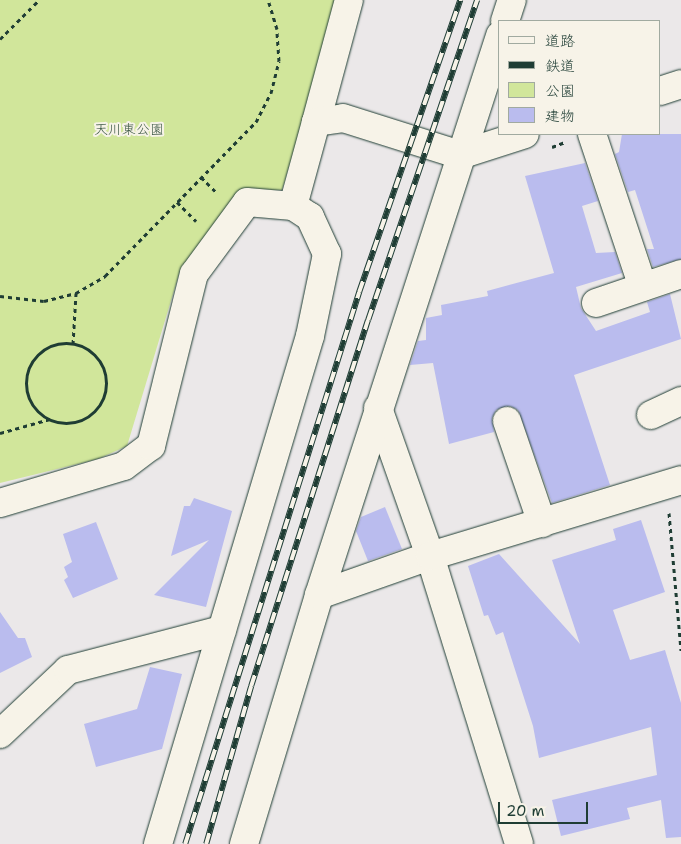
<!DOCTYPE html>
<html>
<head>
<meta charset="utf-8">
<style>
	body { margin:0 }
	#map { position:relative; width:681px; height:844px; overflow:hidden; background:#ebe8e9; font-family:"Shantell Sans","Klee One",sans-serif }
	div>[style] { position:absolute }
	.green>* { inset:0; background:#d1e69b }
	.building>* { inset:0; background:#babcee }
	.path>* { height:3px; margin-top:-1.5px; transform-origin:0; background:repeating-linear-gradient(90deg,#1f3d34 0 4px,transparent 0 8px) }
	.path>.ring { margin:-1.5px; padding:0; box-sizing:content-box; background:none; border:3px solid #1f3d34; border-radius:50% }
	.roads { filter:drop-shadow(0 0 1px #1f3d34) drop-shadow(0 0 1px #1f3d34) }
	.minor>* { height:28px; margin:-14px; padding:0 14px; transform-origin:14px; border-radius:14px; background:#f7f3e8 }
	.rail>* { height:5.5px; margin-top:-2.75px; transform-origin:0; background:repeating-linear-gradient(90deg,#f7f3e8 0 11px,#1f3d34 0 22px); box-sizing:border-box; border-block:1px solid #1f3d34 }
	span { translate:-50% -50%; white-space:nowrap; text-align:center; line-height:1.15; -webkit-text-stroke:4px #f7f3e8; paint-order:stroke }
	.park-label { font-size:14px; color:#3a5643 }
	.legend { position:absolute; left:498px; top:20px; width:162px; height:115px; box-sizing:border-box; background:#f7f3e8; border:1px solid #a1aaa0; margin:0; padding:6px 9px; list-style:none; font-size:15px; color:#1f3d34 }
	.legend li { display:flex; align-items:center; gap:10px; height:25px }
	.legend b { width:25px; border:1px solid #a1aaa0 }
	.scale { position:absolute; left:498px; top:802px; width:90px; height:22px; box-sizing:border-box; border:2px solid #1f3d34; border-top:0; padding-left:6px; font-size:15px; line-height:18px; white-space:nowrap; color:#1f3d34; -webkit-text-stroke:4px #f7f3e8; paint-order:stroke }
</style>
</head>
<body>
<div id="map">
	<div class="green">
		<i style="clip-path:polygon(0 0,340px 0,282px 190px,248px 190px,180px 271px,127px 446px,98px 459px,0 483px)"></i>
	</div>
	<div class="building">
		<i style="clip-path:polygon(622px 134px,681px 134px,681px 259px,653px 267px,647px 249px,654px 249px,635px 190px,628px 192px,615px 154px,619px 152px)"></i>
		<i style="clip-path:polygon(585px 163px,598px 201px,582px 206px,596px 253px,615px 252px,622px 273px,576px 287px,581px 308px,596px 331px,650px 312px,647px 302px,670px 294px,681px 339px,574px 375px,610px 485px,552px 503px,518px 410px,510px 406px,496px 410px,492px 418px,494px 432px,449px 444px,433px 363px,410px 365px,418px 341px,426px 340px,426px 318px,442px 315px,441px 305px,488px 296px,487px 291px,554px 273px,525px 176px)"></i>
		<i style="clip-path:polygon(194px 498px,232px 511px,206px 607px,154px 595px,209px 540px,171px 556px,184px 506px,190px 506px)"></i>
		<i style="clip-path:polygon(385px 507px,402px 549px,368px 561px,356px 531px,361px 517px)"></i>
		<i style="clip-path:polygon(641px 520px,665px 592px,613px 610px,630px 660px,665px 650px,681px 703px,681px 837px,666px 838px,661px 800px,627px 808px,630px 819px,561px 836px,552px 800px,657px 775px,651px 727px,539px 758px,533px 726px,503px 632px,496px 635px,488px 615px,484px 616px,468px 566px,499px 554px,580px 644px,552px 560px,616px 540px,613px 529px)"></i>
		<i style="clip-path:polygon(96px 522px,118px 579px,73px 598px,64px 580px,68px 577px,64px 567px,72px 562px,63px 534px)"></i>
		<i style="clip-path:polygon(0 612px,18px 638px,25px 638px,32px 657px,0 673px)"></i>
		<i style="clip-path:polygon(150px 667px,182px 674px,162px 749px,96px 767px,84px 724px,137px 709px)"></i>
	</div>
	<div class="path">
		<i style="left:0;top:39px;width:55px;rotate:-45deg"></i>
		<i style="left:552px;top:147px;width:14px;rotate:-21deg"></i>
		<i style="left:201px;top:177px;width:23px;rotate:45deg"></i>
		<i style="left:177px;top:202px;width:27px;rotate:45deg"></i>
		<i style="left:0;top:296px;width:44px;rotate:6.5deg"></i>
		<i style="left:44px;top:301px;width:33px;rotate:-14deg"></i>
		<i style="left:76px;top:293px;width:34px;rotate:-30deg"></i>
		<i style="left:105px;top:276px;width:216px;rotate:-45.6deg"></i>
		<i style="left:256px;top:122px;width:33px;rotate:-63deg"></i>
		<i style="left:271px;top:93px;width:33px;rotate:-76deg"></i>
		<i style="left:279px;top:61px;width:32px;rotate:-94deg"></i>
		<i style="left:277px;top:29px;width:30px;rotate:-107deg"></i>
		<i class="ring" style="left:26px;top:343px;width:77px;height:77px"></i>
		<i style="left:73px;top:344px;width:51px;rotate:-86.6deg"></i>
		<i style="left:0;top:433px;width:52px;rotate:-15.6deg"></i>
		<i style="left:669px;top:513px;width:138px;rotate:85deg"></i>
	</div>
	<div class="roads">
		<div class="minor">
			<i style="left:505px;top:21px;width:22px;rotate:-72deg"></i>
			<i style="left:660px;top:91px;width:22px;rotate:-18deg"></i>
			<i style="left:316px;top:122px;width:126px;rotate:-74.9deg"></i>
			<i style="left:592px;top:134px;width:161px;rotate:71.6deg"></i>
			<i style="left:596px;top:303px;width:90px;rotate:-18.8deg"></i>
			<i style="left:378px;top:408px;width:157px;rotate:70.6deg"></i>
			<i style="left:430px;top:556px;width:301px;rotate:72.8deg"></i>
			<i style="left:651px;top:415px;width:33px;rotate:-25deg"></i>
			<i style="left:507px;top:421px;width:108px;rotate:71.1deg"></i>
			<i style="left:0;top:503px;width:129px;rotate:-16.6deg"></i>
			<i style="left:124px;top:466px;width:34px;rotate:-37deg"></i>
			<i style="left:151px;top:446px;width:177px;rotate:-76deg"></i>
			<i style="left:194px;top:274px;width:89px;rotate:-53.6deg"></i>
			<i style="left:247px;top:202px;width:46px;rotate:5deg"></i>
			<i style="left:293px;top:206px;width:87px;rotate:-74.7deg"></i>
			<i style="left:316px;top:122px;width:27px;rotate:-8deg"></i>
			<i style="left:343px;top:118px;width:123px;rotate:17.5deg"></i>
			<i style="left:460px;top:155px;width:68px;rotate:-17.9deg"></i>
			<i style="left:319px;top:595px;width:118px;rotate:-19.4deg"></i>
			<i style="left:430px;top:556px;width:262px;rotate:-16.8deg"></i>
			<i style="left:0;top:734px;width:93px;rotate:-43.3deg"></i>
			<i style="left:68px;top:670px;width:159px;rotate:-14.6deg"></i>
			<i style="left:158px;top:844px;width:530px;rotate:-73.34deg"></i>
			<i style="left:310px;top:336px;width:84px;rotate:-78.3deg"></i>
			<i style="left:327px;top:254px;width:41px;rotate:-114.7deg"></i>
			<i style="left:310px;top:217px;width:20px;rotate:-147deg"></i>
			<i style="left:244px;top:844px;width:260px;rotate:-73.2deg"></i>
			<i style="left:319px;top:595px;width:588px;rotate:-72.06deg"></i>
		</div>
	</div>
	<div class="rail">
		<i style="left:185px;top:844px;width:579px;rotate:-72.5deg"></i>
		<i style="left:359px;top:292px;width:309px;rotate:-70.9deg"></i>
		<i style="left:206px;top:844px;width:164px;rotate:-74.1deg"></i>
		<i style="left:251px;top:686px;width:384px;rotate:-72.3deg"></i>
		<i style="left:368px;top:320px;width:338px;rotate:-71.2deg"></i>
	</div>
	<div class="park-label">
		<span style="left:129px;top:129px">天川東公園</span>
	</div>
	<ul class="legend">
	<li><b style="height:6px;background:#f7f3e8"></b>道路</li>
	<li><b style="height:6px;background:#1f3d34"></b>鉄道</li>
	<li><b style="height:14px;background:#d1e69b"></b>公園</li>
	<li><b style="height:14px;background:#babcee"></b>建物</li>
	</ul>
	<div class="scale">20 m</div>
</div>
</body>
</html>
